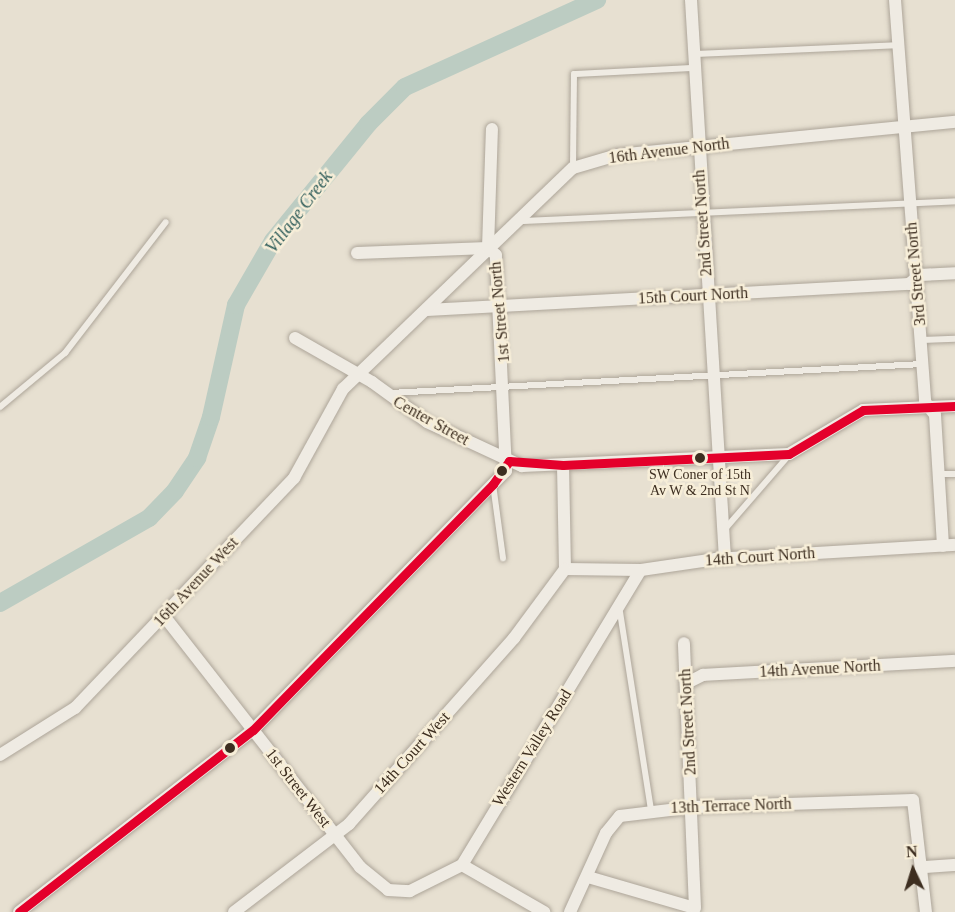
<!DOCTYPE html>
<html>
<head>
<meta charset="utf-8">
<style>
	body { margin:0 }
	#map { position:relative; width:955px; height:912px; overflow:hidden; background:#e7e0d1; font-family:"Times New Roman",serif }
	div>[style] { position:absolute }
	.river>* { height:18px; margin:-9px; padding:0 9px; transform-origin:9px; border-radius:9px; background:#bcccc2 }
	.roads { filter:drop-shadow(0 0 2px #ada599) drop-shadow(0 0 2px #ada599) }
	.service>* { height:6px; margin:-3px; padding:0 3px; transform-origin:3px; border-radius:3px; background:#efebe3 }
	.minor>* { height:12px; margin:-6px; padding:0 6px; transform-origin:6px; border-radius:6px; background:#efebe3 }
	.bus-1>* { height:9px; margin:-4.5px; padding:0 4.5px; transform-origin:4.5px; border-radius:4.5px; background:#e4002b }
	.dots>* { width:16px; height:16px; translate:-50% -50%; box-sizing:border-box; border:3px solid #f7eed8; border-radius:50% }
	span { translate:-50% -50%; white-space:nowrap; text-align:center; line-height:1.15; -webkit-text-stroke:5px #f7eed8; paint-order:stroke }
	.bus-label { font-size:14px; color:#3d2e20 }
	.street-label { font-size:16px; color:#3d2e20 }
	.water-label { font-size:18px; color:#2f5d5a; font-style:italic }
	.north { position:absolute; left:883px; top:840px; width:60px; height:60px; -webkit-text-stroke:4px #f7eed8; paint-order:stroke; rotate:356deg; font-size:16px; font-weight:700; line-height:24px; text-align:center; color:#3d2e20 }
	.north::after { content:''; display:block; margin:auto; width:21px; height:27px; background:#3d2e20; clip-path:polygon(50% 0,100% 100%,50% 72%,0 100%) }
</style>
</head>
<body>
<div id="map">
	<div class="river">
		<i style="left:0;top:603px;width:172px;rotate:-29.7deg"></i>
		<i style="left:149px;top:518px;width:37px;rotate:-46deg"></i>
		<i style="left:175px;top:491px;width:40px;rotate:-56deg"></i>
		<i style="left:197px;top:458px;width:43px;rotate:-71.1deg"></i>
		<i style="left:211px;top:417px;width:115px;rotate:-77.4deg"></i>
		<i style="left:236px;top:305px;width:74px;rotate:-60deg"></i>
		<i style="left:273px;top:241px;width:151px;rotate:-50.9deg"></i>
		<i style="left:368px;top:124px;width:52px;rotate:-45deg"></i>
		<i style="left:405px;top:87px;width:211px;rotate:-24.4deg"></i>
	</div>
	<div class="roads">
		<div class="service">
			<i style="left:693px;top:54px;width:206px;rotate:-2.5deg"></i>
			<i style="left:573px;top:167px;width:93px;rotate:-89.4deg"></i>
			<i style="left:574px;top:74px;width:119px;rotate:-2.9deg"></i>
			<i style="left:521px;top:221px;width:434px;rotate:-2.6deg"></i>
			<i style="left:922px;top:340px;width:33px;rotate:-2deg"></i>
			<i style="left:390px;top:393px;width:533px;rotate:-3.12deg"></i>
			<i style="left:0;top:407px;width:85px;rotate:-39.7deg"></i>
			<i style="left:65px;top:353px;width:165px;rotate:-52.4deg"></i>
			<i style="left:939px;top:474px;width:16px"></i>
			<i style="left:493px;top:484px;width:75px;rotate:82.3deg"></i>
			<i style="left:725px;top:529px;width:98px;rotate:-49.1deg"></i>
			<i style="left:620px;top:612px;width:200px;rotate:81.1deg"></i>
		</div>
		<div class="minor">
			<i style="left:691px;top:0;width:560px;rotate:86.52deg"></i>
			<i style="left:895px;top:0;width:403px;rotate:85.7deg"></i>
			<i style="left:925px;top:402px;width:16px;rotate:52deg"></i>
			<i style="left:935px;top:415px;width:131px;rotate:86.5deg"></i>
			<i style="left:357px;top:253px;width:131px;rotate:-2.2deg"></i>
			<i style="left:427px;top:310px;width:483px;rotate:-3.1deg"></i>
			<i style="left:909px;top:284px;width:14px;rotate:-39deg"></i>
			<i style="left:920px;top:275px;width:35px;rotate:-3deg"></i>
			<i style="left:295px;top:338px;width:89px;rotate:29.7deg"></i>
			<i style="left:372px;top:382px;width:68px;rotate:36deg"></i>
			<i style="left:427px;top:422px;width:105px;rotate:24.9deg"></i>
			<i style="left:522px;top:466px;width:267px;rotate:-2.6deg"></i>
			<i style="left:789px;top:454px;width:86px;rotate:-30.7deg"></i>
			<i style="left:863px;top:410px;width:92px;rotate:-2.5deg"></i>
			<i style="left:563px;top:465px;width:104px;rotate:88.9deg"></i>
			<i style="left:565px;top:569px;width:76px;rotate:0.8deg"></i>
			<i style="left:641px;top:570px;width:76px;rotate:-8.3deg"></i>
			<i style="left:716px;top:559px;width:239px;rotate:-3.4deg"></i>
			<i style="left:164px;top:616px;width:318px;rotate:52deg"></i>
			<i style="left:360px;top:867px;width:36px;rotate:39deg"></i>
			<i style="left:388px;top:890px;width:22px;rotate:3deg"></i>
			<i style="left:410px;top:891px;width:58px;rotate:-26.6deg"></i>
			<i style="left:462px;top:865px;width:345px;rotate:-58.8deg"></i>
			<i style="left:687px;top:683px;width:18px;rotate:-27deg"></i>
			<i style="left:703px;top:675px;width:252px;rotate:-3.2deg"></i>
			<i style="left:0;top:755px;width:89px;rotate:-32.1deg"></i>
			<i style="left:75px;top:708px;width:318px;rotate:-46.4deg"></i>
			<i style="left:294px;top:478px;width:102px;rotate:-61.2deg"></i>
			<i style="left:343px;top:389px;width:319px;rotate:-43.9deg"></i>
			<i style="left:573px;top:168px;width:46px;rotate:-16.5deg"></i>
			<i style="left:617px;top:155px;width:340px;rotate:-5.6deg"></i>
			<i style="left:462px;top:865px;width:95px;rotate:29.8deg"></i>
			<i style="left:924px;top:867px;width:31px;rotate:-4deg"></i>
			<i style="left:588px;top:877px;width:111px;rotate:16.2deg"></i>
			<i style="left:695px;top:908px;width:265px;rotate:-92.4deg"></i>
			<i style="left:19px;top:912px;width:296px;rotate:-37.9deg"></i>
			<i style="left:253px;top:730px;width:362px;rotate:-45.7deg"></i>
			<i style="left:506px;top:471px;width:216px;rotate:-92.7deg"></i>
			<i style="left:496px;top:255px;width:11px;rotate:-139deg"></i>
			<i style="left:488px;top:248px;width:119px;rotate:-88.1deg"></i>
			<i style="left:234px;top:912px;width:145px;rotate:-37.4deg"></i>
			<i style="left:349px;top:824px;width:249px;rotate:-48.4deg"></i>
			<i style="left:514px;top:638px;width:86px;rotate:-53.5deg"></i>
			<i style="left:570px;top:912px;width:87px;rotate:-65.5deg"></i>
			<i style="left:606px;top:833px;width:22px;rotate:-51deg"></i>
			<i style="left:620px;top:816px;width:75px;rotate:-6.9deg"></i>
			<i style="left:694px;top:807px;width:219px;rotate:-1.8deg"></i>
			<i style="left:913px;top:800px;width:113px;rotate:83.4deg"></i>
		</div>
	</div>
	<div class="bus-1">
		<i style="left:19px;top:912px;width:296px;rotate:-37.9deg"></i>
		<i style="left:253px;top:730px;width:344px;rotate:-45.7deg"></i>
		<i style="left:493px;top:484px;width:28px;rotate:-55deg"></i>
		<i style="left:509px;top:461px;width:54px;rotate:4.2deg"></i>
		<i style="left:563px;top:465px;width:226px;rotate:-2.8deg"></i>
		<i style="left:789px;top:454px;width:86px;rotate:-30.7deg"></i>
		<i style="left:863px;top:410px;width:92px;rotate:-2.5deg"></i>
	</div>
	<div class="dots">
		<i style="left:700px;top:458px;background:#3d2e20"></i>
		<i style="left:502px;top:471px;background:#3d2e20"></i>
		<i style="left:230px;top:748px;background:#3d2e20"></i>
	</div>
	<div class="bus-label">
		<span style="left:700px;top:483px">SW Coner of 15th<br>Av W &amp; 2nd St N</span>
	</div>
	<div class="street-label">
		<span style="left:669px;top:151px;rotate:-7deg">16th Avenue North</span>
		<span style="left:703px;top:223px;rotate:-94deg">2nd Street North</span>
		<span style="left:916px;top:274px;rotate:-95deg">3rd Street North</span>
		<span style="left:693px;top:296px;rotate:-3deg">15th Court North</span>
		<span style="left:500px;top:312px;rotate:-95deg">1st Street North</span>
		<span style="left:431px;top:421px;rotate:29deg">Center Street</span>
		<span style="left:760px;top:557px;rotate:-4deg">14th Court North</span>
		<span style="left:196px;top:582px;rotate:-47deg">16th Avenue West</span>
		<span style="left:820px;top:669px;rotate:-3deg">14th Avenue North</span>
		<span style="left:688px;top:722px;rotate:-93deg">2nd Street North</span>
		<span style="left:532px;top:748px;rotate:-58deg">Western Valley Road</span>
		<span style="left:412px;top:753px;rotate:-48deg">14th Court West</span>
		<span style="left:298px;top:788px;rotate:52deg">1st Street West</span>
		<span style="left:731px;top:806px;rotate:-2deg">13th Terrace North</span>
	</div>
	<div class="water-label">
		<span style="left:299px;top:212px;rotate:-53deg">Village Creek</span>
	</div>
	<div class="north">N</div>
</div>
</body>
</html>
